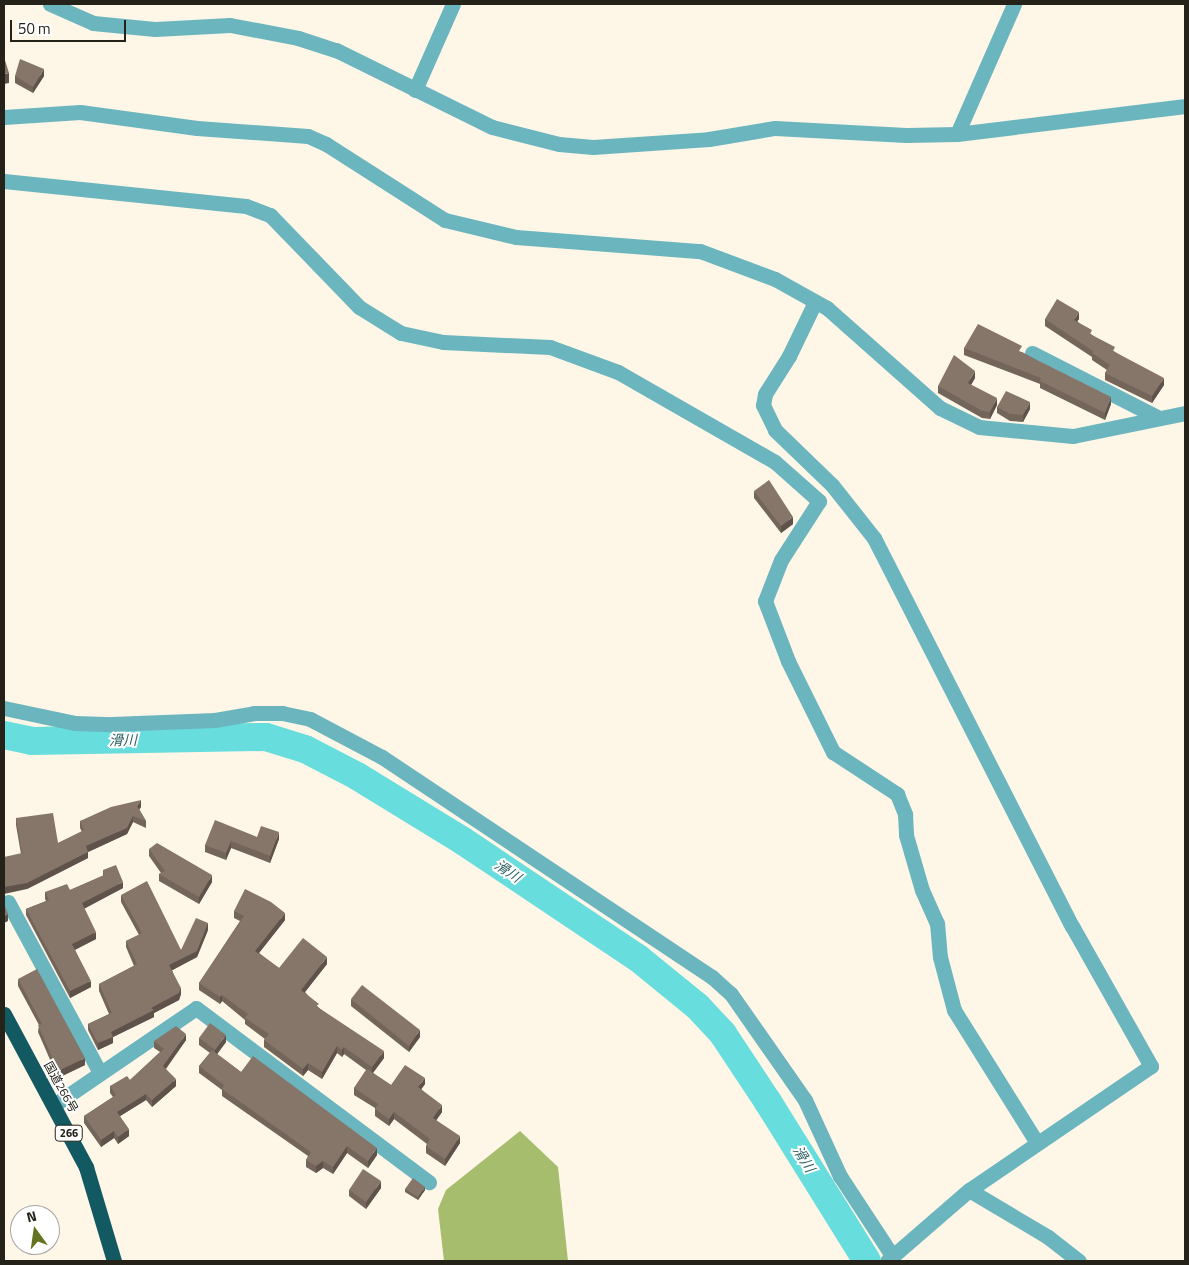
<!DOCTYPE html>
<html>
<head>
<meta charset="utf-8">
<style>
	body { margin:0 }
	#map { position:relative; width:1189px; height:1265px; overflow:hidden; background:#fef6e7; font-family:"Titillium Web","Noto Sans JP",sans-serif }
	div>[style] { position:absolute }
	.forest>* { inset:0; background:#a7bd6e }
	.river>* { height:28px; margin:-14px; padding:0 14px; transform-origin:14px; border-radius:14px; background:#67dddd }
	.minor>* { height:15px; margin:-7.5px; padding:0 7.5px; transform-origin:7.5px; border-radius:7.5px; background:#6bb5be }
	.highway>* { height:15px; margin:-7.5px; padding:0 7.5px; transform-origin:7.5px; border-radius:7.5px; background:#135961 }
	.wall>* { inset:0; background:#73655a }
	.shaded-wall>* { inset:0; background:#5e524a }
	.building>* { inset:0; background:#867569 }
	span { translate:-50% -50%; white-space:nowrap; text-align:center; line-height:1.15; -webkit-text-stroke:4px #fff; paint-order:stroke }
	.shield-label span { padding:1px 4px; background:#fff; border:1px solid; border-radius:4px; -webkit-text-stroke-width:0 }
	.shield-label { font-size:11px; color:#25221a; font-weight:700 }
	.street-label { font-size:12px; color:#25221a }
	.water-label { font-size:14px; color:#2c5f5f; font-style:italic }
	.frame { position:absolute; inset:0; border:5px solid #25221a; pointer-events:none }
	.north { position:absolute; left:10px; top:1205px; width:50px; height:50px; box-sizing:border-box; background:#fff; border:1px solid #a8a7a3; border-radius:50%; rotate:346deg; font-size:14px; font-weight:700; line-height:20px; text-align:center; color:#25221a }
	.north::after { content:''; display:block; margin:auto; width:18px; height:22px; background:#64731f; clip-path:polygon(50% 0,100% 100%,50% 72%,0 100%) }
	.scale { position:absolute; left:10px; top:20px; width:116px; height:22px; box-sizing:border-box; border:2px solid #25221a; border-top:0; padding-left:6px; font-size:15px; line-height:18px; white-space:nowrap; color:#25221a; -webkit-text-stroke:4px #fff; paint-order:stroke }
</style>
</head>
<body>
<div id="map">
	<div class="forest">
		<i style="clip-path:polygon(520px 1131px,558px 1167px,568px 1261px,444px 1261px,438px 1209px,446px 1190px)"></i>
	</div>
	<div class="river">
		<i style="left:4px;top:735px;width:29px;rotate:12deg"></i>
		<i style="left:32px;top:741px;width:234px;rotate:-1deg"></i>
		<i style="left:266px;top:737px;width:41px;rotate:17.1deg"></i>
		<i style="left:305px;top:749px;width:59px;rotate:27.4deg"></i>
		<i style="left:357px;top:776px;width:124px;rotate:31.5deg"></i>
		<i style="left:463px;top:841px;width:211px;rotate:33.8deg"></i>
		<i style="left:638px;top:958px;width:77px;rotate:39.2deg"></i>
		<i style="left:698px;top:1007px;width:37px;rotate:47deg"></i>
		<i style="left:723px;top:1034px;width:82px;rotate:56.5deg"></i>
		<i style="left:768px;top:1102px;width:187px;rotate:58.1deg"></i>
	</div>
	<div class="minor">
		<i style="left:50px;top:4px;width:47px;rotate:23.8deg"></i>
		<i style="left:93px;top:23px;width:62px;rotate:5.5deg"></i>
		<i style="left:155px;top:29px;width:75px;rotate:-3.1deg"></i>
		<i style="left:230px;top:25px;width:69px;rotate:10.8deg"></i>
		<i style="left:298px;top:38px;width:40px;rotate:18deg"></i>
		<i style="left:336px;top:50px;width:174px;rotate:26.3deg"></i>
		<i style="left:492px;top:127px;width:69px;rotate:14.2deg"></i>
		<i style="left:559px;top:144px;width:34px;rotate:5deg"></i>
		<i style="left:593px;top:147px;width:116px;rotate:-3.9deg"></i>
		<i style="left:709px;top:139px;width:67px;rotate:-9.5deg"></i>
		<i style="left:775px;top:128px;width:131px;rotate:3.1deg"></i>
		<i style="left:906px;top:135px;width:51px;rotate:-1.1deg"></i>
		<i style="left:957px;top:134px;width:230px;rotate:-7deg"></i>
		<i style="left:415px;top:90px;width:94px;rotate:-66.2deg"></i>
		<i style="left:4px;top:117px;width:76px;rotate:-3.8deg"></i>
		<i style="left:80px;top:112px;width:118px;rotate:7.8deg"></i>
		<i style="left:197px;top:128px;width:111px;rotate:4.1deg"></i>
		<i style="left:308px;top:136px;width:20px;rotate:24deg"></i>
		<i style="left:326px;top:144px;width:141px;rotate:32.6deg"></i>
		<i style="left:445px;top:220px;width:73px;rotate:13.5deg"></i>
		<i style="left:516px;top:237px;width:185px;rotate:4.4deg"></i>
		<i style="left:700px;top:251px;width:80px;rotate:20.5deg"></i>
		<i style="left:775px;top:279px;width:60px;rotate:29.1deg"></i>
		<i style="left:827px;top:308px;width:151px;rotate:41.5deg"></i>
		<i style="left:940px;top:408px;width:43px;rotate:26deg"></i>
		<i style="left:979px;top:427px;width:94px;rotate:5.5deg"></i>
		<i style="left:1073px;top:436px;width:114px;rotate:-11.6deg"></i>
		<i style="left:957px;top:134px;width:142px;rotate:-66.3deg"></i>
		<i style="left:4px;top:181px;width:243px;rotate:5.9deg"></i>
		<i style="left:246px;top:206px;width:26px;rotate:21deg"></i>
		<i style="left:270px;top:215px;width:128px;rotate:45.9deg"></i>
		<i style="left:359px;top:307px;width:49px;rotate:31.8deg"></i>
		<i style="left:401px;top:333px;width:43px;rotate:12.1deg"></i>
		<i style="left:443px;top:342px;width:107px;rotate:2.7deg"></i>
		<i style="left:550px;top:347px;width:72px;rotate:20.2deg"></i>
		<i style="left:618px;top:372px;width:181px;rotate:29.8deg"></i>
		<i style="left:775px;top:462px;width:59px;rotate:41.6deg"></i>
		<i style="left:819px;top:501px;width:70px;rotate:122.8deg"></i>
		<i style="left:781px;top:560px;width:44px;rotate:111.3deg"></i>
		<i style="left:765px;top:601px;width:64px;rotate:69deg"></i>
		<i style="left:788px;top:661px;width:102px;rotate:63.7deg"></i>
		<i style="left:833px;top:752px;width:77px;rotate:33.3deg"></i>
		<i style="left:897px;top:794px;width:22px;rotate:68deg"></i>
		<i style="left:905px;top:814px;width:21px;rotate:87deg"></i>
		<i style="left:906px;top:835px;width:57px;rotate:73.8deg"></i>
		<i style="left:922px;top:890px;width:36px;rotate:66deg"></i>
		<i style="left:937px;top:923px;width:34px;rotate:85deg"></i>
		<i style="left:940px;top:957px;width:55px;rotate:75.2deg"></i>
		<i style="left:954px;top:1010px;width:155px;rotate:58deg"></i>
		<i style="left:815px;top:302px;width:60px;rotate:115.7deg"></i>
		<i style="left:789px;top:356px;width:45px;rotate:122.3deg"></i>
		<i style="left:765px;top:394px;width:11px;rotate:100deg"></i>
		<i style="left:763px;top:405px;width:28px;rotate:64deg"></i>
		<i style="left:775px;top:430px;width:79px;rotate:44deg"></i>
		<i style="left:832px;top:485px;width:68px;rotate:51.6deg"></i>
		<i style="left:874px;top:538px;width:436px;rotate:63deg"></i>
		<i style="left:1072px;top:926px;width:161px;rotate:60.6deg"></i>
		<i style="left:1151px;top:1066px;width:220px;rotate:145.7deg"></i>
		<i style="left:969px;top:1190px;width:108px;rotate:139.1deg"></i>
		<i style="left:1032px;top:353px;width:140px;rotate:27.1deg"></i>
		<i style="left:4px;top:708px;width:73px;rotate:11.9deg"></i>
		<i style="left:75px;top:723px;width:37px;rotate:2deg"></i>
		<i style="left:112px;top:724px;width:103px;rotate:-2.2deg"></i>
		<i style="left:215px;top:720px;width:40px;rotate:-10deg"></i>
		<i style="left:254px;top:713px;width:28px"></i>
		<i style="left:282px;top:713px;width:29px;rotate:12deg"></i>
		<i style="left:310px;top:719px;width:81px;rotate:27.8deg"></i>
		<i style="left:382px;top:757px;width:397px;rotate:33.7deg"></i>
		<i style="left:712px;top:977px;width:25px;rotate:42deg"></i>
		<i style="left:731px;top:994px;width:129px;rotate:55.1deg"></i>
		<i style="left:805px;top:1100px;width:84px;rotate:65.3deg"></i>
		<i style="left:840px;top:1176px;width:97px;rotate:56.8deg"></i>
		<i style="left:8px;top:902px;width:194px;rotate:61.7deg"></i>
		<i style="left:54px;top:1105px;width:172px;rotate:-34.3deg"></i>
		<i style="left:196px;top:1008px;width:291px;rotate:36.8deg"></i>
		<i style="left:969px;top:1190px;width:92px;rotate:30.7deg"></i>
		<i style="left:1048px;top:1237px;width:39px;rotate:38deg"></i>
	</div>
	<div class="highway">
		<i style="left:4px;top:1014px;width:174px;rotate:61.8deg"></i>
		<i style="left:86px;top:1167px;width:98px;rotate:73.4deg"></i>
	</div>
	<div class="wall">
		<i style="clip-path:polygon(15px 76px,44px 76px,33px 93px,15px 83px)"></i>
		<i style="clip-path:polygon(1045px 319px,1079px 319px,1077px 321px,1092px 335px,1115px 352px,1164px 385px,1152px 403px,1105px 380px,1105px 373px,1107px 370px,1092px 360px,1092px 357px,1045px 326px)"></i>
		<i style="clip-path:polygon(964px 348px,1022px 352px,1111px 404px,1105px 420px,1040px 388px,1040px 384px,964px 355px)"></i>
		<i style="clip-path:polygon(975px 378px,971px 385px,997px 405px,990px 419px,982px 418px,938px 393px,938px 386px)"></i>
		<i style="clip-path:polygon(997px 407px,1030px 409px,1023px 422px,1010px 421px,997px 413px)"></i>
		<i style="clip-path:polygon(754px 491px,793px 524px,781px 533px,754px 498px)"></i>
		<i style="clip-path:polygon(141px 807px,139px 809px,146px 821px,146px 828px,133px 822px,127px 834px,88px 852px,88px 858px,27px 889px,16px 825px,16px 818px,58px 843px,82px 832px,80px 828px,80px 821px)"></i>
		<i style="clip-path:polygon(257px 837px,279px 839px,270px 863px,231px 848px,226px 860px,205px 852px,205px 845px)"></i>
		<i style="clip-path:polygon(149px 849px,212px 882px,199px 904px,159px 881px,159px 874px,161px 873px,149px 856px)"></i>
		<i style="clip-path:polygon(103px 870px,123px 888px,84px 908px,96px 939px,75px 950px,91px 987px,70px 998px,26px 915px,26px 909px,46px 901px,45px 899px,45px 892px,70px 890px,103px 876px)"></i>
		<i style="clip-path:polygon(121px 895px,181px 950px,208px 930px,197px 957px,172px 970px,181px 994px,179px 1000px,154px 1013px,154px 1017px,113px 1037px,113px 1043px,98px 1050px,88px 1030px,88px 1024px,109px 1014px,99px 991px,99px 984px,134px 966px,126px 947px,126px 941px,139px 935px,121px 902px)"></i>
		<i style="clip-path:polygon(234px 911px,285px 920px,259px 953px,279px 968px,327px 964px,305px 992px,319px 1008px,384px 1058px,373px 1073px,391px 1085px,425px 1084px,421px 1089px,442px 1112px,436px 1120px,460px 1143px,445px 1166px,426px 1153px,426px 1146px,427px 1144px,394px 1119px,389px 1126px,375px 1116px,375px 1108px,354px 1095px,354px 1088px,366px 1070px,344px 1054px,342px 1057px,337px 1053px,322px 1079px,308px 1070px,303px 1076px,264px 1047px,264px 1040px,265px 1039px,245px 1024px,245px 1020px,222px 1001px,220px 1004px,199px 990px,199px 983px,240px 921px,234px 918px)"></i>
		<i style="clip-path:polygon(18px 979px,85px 1065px,58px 1078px,38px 1032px,39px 1025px,18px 986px)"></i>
		<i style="clip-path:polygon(351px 999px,420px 1037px,409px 1052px,351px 1006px)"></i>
		<i style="clip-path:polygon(199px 1038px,226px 1042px,217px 1054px,241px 1072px,377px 1155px,368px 1168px,347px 1153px,333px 1174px,323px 1168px,316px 1173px,306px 1167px,306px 1160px,308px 1156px,222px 1096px,222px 1090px,199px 1073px,199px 1066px,210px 1053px,199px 1045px)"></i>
		<i style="clip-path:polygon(186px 1040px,166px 1069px,176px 1086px,152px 1107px,146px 1100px,120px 1116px,129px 1136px,118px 1144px,114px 1138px,101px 1147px,84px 1123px,84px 1116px,113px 1097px,110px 1093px,110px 1086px,130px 1080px,160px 1052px,154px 1048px,154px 1041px)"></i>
		<i style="clip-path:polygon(381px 1188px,366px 1209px,349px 1196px,349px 1190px)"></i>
		<i style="clip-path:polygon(405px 1189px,425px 1190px,418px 1200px,405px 1192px)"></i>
	</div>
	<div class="shaded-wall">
		<i style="clip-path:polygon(44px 69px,44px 76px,33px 93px,33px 87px)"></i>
		<i style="clip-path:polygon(9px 73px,9px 83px,4px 84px,4px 74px)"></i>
		<i style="clip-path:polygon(1079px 312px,1079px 319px,1074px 326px,1074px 320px)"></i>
		<i style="clip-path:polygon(975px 371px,975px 378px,968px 390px,968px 383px)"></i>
		<i style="clip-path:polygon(1164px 378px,1164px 385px,1152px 403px,1152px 396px)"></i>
		<i style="clip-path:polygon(1111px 397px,1111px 404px,1105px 420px,1105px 413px)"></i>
		<i style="clip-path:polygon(997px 398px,997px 405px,990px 419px,990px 412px)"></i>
		<i style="clip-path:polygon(1030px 402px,1030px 409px,1023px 422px,1023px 415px)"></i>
		<i style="clip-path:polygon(793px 517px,793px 524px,781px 533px,781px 526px)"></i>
		<i style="clip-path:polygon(141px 800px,141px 807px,137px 813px,137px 806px)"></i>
		<i style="clip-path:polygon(133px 816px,133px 822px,127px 834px,88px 852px,88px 858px,27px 889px,4px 894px,4px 887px,86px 846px)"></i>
		<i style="clip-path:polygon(279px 832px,279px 839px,270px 863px,270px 856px)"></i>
		<i style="clip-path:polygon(231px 841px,231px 848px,226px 860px,226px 853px)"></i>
		<i style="clip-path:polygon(212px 875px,212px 882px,199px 904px,199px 897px)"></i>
		<i style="clip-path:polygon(123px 882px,123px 888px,82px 910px,82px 903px)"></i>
		<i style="clip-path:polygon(285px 913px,285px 920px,255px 958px,255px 951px)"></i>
		<i style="clip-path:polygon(8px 914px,8px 921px,4px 923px,4px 916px)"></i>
		<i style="clip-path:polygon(208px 923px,208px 930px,197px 957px,169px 972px,169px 965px)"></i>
		<i style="clip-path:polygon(96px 932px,96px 939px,72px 951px,72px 944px)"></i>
		<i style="clip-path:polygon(327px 957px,327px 964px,301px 997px,301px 990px)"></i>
		<i style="clip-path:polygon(91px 981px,91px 987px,70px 998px,70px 991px)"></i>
		<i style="clip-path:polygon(181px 988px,181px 994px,179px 1000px,154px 1013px,154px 1017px,113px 1037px,113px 1043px,98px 1050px,98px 1043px,111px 1032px,151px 1008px)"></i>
		<i style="clip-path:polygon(222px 995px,222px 1001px,220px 1004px,220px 997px)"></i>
		<i style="clip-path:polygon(420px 1030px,420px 1037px,409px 1052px,409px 1046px)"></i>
		<i style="clip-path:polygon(186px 1034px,186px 1040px,163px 1072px,163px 1066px)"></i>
		<i style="clip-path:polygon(226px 1035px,226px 1042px,215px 1057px,215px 1050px)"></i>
		<i style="clip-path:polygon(337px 1046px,337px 1053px,322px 1079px,322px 1072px)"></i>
		<i style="clip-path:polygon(344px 1047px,344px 1054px,342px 1057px,342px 1050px)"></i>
		<i style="clip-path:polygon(384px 1051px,384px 1058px,372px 1074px,372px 1067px)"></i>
		<i style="clip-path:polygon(85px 1058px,85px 1065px,58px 1078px,58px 1071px)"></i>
		<i style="clip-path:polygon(308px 1063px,308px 1070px,303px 1076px,303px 1069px)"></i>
		<i style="clip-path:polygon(425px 1078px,425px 1084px,418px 1094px,418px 1087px)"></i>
		<i style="clip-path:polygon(176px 1079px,176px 1086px,152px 1107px,152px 1100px)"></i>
		<i style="clip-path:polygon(146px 1094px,146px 1100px,117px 1118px,117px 1112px)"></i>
		<i style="clip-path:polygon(442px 1105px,442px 1112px,433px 1125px,433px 1118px)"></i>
		<i style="clip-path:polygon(394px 1112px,394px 1119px,389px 1126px,389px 1119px)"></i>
		<i style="clip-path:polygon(129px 1129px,129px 1136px,118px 1144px,118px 1137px)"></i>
		<i style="clip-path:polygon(114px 1131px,114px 1138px,101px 1147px,101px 1140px)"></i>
		<i style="clip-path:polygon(460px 1136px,460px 1143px,445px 1166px,445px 1159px)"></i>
		<i style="clip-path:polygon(347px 1146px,347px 1153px,333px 1174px,333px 1167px)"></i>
		<i style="clip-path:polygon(377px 1148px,377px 1155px,368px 1168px,368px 1161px)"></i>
		<i style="clip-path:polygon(323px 1161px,323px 1168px,316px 1173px,316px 1166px)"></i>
		<i style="clip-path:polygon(381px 1181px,381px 1188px,366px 1209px,366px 1202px)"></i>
		<i style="clip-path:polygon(425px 1187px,425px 1190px,418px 1200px,418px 1197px)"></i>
	</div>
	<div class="building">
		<i style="clip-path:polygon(4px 57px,9px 73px,4px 74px)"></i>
		<i style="clip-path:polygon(20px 59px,44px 69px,33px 87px,15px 76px)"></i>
		<i style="clip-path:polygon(1057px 299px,1079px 312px,1074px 320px,1092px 330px,1090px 334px,1115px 347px,1113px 351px,1164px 378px,1152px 396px,1105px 373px,1110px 365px,1092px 353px,1093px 351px,1045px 319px)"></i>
		<i style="clip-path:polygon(978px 324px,1022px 346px,1019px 351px,1111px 397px,1105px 413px,1040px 381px,1041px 378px,964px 348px)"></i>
		<i style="clip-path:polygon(954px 355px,975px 371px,968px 383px,997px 398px,990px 412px,982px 411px,938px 386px)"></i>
		<i style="clip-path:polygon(1006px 391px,1030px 402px,1023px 415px,1010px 414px,997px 407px)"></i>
		<i style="clip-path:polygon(769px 480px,793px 517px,781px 526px,754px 491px)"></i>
		<i style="clip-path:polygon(141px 800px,137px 806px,146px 821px,133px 816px,127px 828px,86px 846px,88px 852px,27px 883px,4px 887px,4px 857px,22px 853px,16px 818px,53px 813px,58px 843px,84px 830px,80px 821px,111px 807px)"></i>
		<i style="clip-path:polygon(215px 820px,257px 837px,261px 826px,279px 832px,270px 856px,231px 841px,226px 853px,205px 845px)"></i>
		<i style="clip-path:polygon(157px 843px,212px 875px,199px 897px,159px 874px,165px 871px,149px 849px)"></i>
		<i style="clip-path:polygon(116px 865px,123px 882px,82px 903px,96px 932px,72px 944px,91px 981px,70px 991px,26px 909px,49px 900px,45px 892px,67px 884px,70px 890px,104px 875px,103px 870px)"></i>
		<i style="clip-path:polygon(147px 881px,181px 950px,196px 918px,208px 923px,197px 951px,169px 965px,181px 988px,179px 993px,151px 1008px,154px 1010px,111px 1032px,113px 1037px,98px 1043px,88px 1024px,112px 1013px,99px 984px,137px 964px,126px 941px,142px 933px,121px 895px)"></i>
		<i style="clip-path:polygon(245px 889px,271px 902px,285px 913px,255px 951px,279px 968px,303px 938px,327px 957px,301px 990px,319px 1004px,316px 1006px,384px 1051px,372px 1067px,344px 1047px,342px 1050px,337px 1046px,322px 1072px,308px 1063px,303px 1069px,264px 1040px,269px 1034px,245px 1018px,248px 1014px,222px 995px,220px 997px,199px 983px,244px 916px,234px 911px)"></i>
		<i style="clip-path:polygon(4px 904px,8px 914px,4px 916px)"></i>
		<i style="clip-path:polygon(37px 969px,85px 1058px,58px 1071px,38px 1025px,42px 1024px,18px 979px)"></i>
		<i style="clip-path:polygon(362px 985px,420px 1030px,409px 1046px,351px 999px)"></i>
		<i style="clip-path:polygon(210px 1023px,226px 1035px,215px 1050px,199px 1038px)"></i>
		<i style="clip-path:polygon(176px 1026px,186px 1034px,163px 1066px,176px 1079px,152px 1100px,146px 1094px,117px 1112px,129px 1129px,118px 1137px,114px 1131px,101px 1140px,84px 1116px,116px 1095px,110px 1086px,127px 1076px,130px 1080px,164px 1049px,154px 1041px)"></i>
		<i style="clip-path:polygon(212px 1050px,241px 1072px,253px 1056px,377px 1148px,368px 1161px,347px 1146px,333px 1167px,323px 1161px,316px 1166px,306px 1160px,311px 1152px,222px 1089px,224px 1085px,199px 1066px)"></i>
		<i style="clip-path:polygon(405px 1065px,425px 1078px,418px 1087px,442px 1105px,433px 1118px,460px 1136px,445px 1159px,426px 1146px,430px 1139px,394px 1112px,389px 1119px,375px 1109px,378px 1104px,354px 1088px,367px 1069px,391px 1085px)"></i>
		<i style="clip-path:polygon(363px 1169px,381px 1181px,366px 1202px,349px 1190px)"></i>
		<i style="clip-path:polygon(413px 1178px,425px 1187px,418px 1197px,405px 1189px)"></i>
	</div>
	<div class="shield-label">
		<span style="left:69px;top:1133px">266</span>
	</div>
	<div class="street-label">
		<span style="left:61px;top:1087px;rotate:61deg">国道266号</span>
	</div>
	<div class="water-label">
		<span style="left:123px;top:740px;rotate:-1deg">滑川</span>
		<span style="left:508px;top:871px;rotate:34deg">滑川</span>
		<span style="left:804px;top:1159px;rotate:58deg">滑川</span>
	</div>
	<div class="frame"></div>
	<div class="north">N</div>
	<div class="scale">50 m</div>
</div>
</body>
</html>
